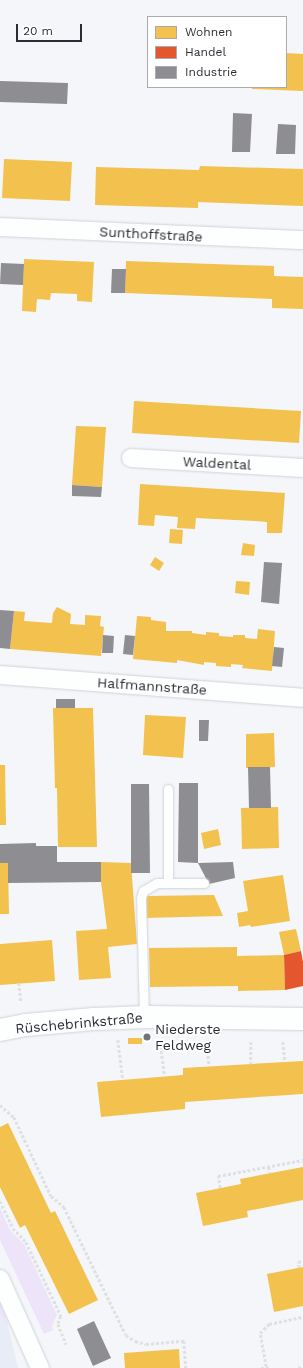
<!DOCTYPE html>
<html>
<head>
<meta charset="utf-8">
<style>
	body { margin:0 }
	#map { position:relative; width:303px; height:1368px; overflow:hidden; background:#f4f6fa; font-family:"Work Sans",sans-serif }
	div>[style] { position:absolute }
	.built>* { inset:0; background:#e7ecf7 }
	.green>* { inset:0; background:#ede4f9 }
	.homes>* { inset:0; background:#f2c14e }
	.shops>* { inset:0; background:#e4572e }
	.industry>* { inset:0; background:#8d8d92 }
	.path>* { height:2.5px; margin-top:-1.25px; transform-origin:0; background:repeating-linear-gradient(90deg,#dfe0e1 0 3px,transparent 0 5px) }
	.roads { filter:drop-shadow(0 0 1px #cfd2d8) drop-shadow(0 0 1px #cfd2d8) }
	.lane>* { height:9px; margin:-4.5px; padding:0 4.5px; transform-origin:4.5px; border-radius:4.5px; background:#fdfefe }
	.street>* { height:18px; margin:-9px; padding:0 9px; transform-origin:9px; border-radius:9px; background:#fdfefe }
	.secondary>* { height:22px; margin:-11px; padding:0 11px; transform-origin:11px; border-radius:11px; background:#fdfefe }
	.dots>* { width:11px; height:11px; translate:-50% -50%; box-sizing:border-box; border:2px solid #fff; border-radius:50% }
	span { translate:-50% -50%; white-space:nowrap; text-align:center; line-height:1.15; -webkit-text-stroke:4px #fff; paint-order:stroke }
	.street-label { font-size:14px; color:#2a2d34 }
	.poi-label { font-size:14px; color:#2a2d34 }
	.left { translate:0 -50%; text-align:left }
	.legend { position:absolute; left:147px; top:16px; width:140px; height:72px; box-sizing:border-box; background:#fff; border:1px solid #aaabae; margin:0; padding:5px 7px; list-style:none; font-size:12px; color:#2a2d34 }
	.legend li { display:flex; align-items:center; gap:8px; height:20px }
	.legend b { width:20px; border:1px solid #aaabae }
	.scale { position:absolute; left:16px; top:24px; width:66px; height:18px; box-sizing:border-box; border:2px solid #2a2d34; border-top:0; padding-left:5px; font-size:12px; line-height:14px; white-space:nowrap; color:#2a2d34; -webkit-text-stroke:3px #fff; paint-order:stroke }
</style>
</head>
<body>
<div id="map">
	<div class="built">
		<i style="clip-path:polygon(0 1309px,8px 1326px,18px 1368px,0 1368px)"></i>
	</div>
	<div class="green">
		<i style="clip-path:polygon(0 1208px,10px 1230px,24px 1244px,57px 1315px,52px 1326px,53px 1330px,44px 1334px,0 1240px)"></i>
		<i style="clip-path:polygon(0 1302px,4px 1311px,8px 1326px,0 1314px)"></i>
	</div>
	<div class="homes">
		<i style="clip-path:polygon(286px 53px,303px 54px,303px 91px,252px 89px,252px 87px,286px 87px)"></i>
		<i style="clip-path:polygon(4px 159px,72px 162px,70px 201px,2px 198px)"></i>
		<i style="clip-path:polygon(200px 166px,303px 169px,303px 206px,198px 202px,198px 208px,95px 205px,96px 167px,199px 170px)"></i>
		<i style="clip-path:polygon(24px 259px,94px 262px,92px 302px,77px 301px,77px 294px,51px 293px,50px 300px,37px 299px,36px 312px,22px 311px)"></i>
		<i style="clip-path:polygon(126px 261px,274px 266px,274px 276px,303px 277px,303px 309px,272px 308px,272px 299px,125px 293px)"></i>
		<i style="clip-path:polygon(134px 401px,301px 411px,299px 443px,132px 433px)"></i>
		<i style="clip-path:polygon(76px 426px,106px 427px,102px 487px,72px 485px)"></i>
		<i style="clip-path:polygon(140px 484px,285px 493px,282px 533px,267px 533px,267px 522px,255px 521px,196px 518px,195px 529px,177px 528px,178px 517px,155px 515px,154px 526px,138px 525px)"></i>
		<i style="clip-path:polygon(170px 529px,183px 530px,182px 544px,169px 543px)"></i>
		<i style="clip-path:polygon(243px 543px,255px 545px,254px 556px,241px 555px)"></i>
		<i style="clip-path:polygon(155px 557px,164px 563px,159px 571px,150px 565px)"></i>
		<i style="clip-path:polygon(236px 581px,250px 582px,249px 595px,235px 593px)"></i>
		<i style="clip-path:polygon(57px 607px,71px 614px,70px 624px,85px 625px,85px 615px,101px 616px,100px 626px,104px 627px,101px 656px,10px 649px,14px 611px,25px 612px,24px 621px,52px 623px,53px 613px)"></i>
		<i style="clip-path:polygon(137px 616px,151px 617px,151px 620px,166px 622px,166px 631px,192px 631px,192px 633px,206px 635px,206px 632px,219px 633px,219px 636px,233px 637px,233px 635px,245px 635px,245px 638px,257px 639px,258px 629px,275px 631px,272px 671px,242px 668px,243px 665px,231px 664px,231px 667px,216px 666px,216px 663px,204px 662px,204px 665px,177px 660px,177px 663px,133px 659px)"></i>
		<i style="clip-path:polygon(53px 708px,93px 708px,97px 847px,58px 847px,57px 788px,55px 788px)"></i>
		<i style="clip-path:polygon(145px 715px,186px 717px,183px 758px,143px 755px)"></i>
		<i style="clip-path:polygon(274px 733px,275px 767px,246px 768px,246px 734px)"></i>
		<i style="clip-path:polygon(0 765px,5px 765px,6px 825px,0 825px)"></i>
		<i style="clip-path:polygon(278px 807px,279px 848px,242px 849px,241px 808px)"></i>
		<i style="clip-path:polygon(218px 829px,221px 845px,204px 849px,201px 833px)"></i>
		<i style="clip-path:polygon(101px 862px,131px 863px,137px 944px,108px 947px,111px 978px,79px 980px,76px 931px,107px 929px,101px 882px)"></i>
		<i style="clip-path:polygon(0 863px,8px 863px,9px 914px,0 914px)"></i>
		<i style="clip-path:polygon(283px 875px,290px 921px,251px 927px,250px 925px,239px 927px,237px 913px,248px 911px,243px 881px)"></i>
		<i style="clip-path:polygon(214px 895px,223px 916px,145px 918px,146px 896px)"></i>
		<i style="clip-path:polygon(296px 929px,301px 951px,284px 955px,285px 990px,238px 991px,238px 986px,150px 987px,149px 948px,237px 947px,237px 956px,284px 955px,279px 932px)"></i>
		<i style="clip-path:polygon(52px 940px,55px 981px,0 985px,0 944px)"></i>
		<i style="clip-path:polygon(128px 1038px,142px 1038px,142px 1044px,128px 1044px)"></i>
		<i style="clip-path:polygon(303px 1061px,303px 1094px,185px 1102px,185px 1109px,101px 1117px,97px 1082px,183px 1075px,183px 1068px)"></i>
		<i style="clip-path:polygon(8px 1123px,51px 1213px,55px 1211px,98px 1300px,69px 1314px,25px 1225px,20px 1228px,0 1187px,0 1127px)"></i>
		<i style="clip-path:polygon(303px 1167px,303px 1200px,247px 1211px,248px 1217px,203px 1226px,196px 1193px,241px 1184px,240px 1179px)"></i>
		<i style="clip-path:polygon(303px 1267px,303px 1306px,274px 1312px,267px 1274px)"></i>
		<i style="clip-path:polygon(179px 1349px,180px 1368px,125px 1368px,124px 1353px)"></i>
	</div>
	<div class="shops">
		<i style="clip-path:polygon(301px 951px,303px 962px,303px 986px,285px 990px,284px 955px)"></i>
	</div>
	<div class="industry">
		<i style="clip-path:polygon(0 81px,68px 83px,67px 104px,0 102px)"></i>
		<i style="clip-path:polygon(233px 113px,252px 114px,250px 152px,232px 152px)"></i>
		<i style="clip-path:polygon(278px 124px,296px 125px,295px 154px,276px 154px)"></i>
		<i style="clip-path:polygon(1px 263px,24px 264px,23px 285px,0 284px)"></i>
		<i style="clip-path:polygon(112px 269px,126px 269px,125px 293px,111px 293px)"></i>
		<i style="clip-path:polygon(72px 485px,102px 487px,101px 497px,72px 496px)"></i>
		<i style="clip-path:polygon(264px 562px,282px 563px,279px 604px,261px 602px)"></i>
		<i style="clip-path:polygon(0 610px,14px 611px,10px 649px,0 648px)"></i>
		<i style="clip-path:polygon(103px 635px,114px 636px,113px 653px,102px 653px)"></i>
		<i style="clip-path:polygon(125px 635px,135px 636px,133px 655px,123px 654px)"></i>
		<i style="clip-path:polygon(274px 647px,284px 648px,282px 667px,272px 666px)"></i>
		<i style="clip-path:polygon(56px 699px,75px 699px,75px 708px,56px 708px)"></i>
		<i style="clip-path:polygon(199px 720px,209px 720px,208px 741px,199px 741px)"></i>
		<i style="clip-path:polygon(248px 767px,270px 767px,271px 808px,249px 808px)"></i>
		<i style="clip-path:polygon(179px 783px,198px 783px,198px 863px,233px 862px,235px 878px,209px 884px,198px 863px,178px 862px)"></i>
		<i style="clip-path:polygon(131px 784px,149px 784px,150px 873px,131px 873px)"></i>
		<i style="clip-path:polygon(36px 843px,36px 846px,57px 846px,57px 862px,101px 862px,101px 882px,8px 883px,8px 863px,0 863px,0 844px)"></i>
		<i style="clip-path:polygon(94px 1321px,111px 1358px,93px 1366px,77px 1329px)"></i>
	</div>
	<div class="path">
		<i style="left:19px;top:983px;width:19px;rotate:84deg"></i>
		<i style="left:118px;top:1040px;width:40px;rotate:82.9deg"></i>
		<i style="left:160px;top:1041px;width:35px;rotate:82deg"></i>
		<i style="left:207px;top:1041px;width:25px;rotate:85deg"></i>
		<i style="left:251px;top:1042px;width:22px;rotate:90deg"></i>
		<i style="left:283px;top:1042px;width:20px;rotate:84deg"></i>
		<i style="left:0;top:1105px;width:18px;rotate:41deg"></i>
		<i style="left:14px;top:1117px;width:87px;rotate:64.9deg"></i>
		<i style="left:51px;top:1196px;width:17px;rotate:40deg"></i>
		<i style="left:64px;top:1207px;width:142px;rotate:64.2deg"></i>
		<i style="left:126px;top:1335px;width:11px;rotate:34deg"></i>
		<i style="left:135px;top:1341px;width:11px;rotate:15deg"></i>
		<i style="left:146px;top:1344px;width:38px;rotate:-5deg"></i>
		<i style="left:184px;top:1341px;width:27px;rotate:86deg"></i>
		<i style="left:269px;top:1167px;width:6px;rotate:81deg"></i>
		<i style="left:220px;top:1188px;width:12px;rotate:-99deg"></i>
		<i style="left:218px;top:1176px;width:86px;rotate:-10.7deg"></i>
		<i style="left:0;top:1201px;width:30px;rotate:64deg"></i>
		<i style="left:13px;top:1228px;width:19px;rotate:47deg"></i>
		<i style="left:26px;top:1242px;width:70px;rotate:64.5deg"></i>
		<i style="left:56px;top:1305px;width:12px;rotate:66deg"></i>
		<i style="left:61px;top:1316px;width:9px;rotate:111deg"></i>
		<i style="left:58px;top:1324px;width:22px;rotate:68deg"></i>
		<i style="left:299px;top:1268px;width:6px;rotate:-99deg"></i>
		<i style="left:298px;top:1262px;width:5px;rotate:-11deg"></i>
		<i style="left:266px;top:1367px;width:35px;rotate:-100deg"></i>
		<i style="left:260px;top:1333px;width:13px;rotate:-45deg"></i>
		<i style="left:269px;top:1324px;width:35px;rotate:-12deg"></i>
		<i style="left:261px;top:1368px;width:9px"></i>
		<i style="left:298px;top:1368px;width:5px;rotate:-11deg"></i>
	</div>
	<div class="roads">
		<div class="lane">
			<i style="left:168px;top:883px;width:36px"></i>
			<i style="left:144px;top:1018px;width:120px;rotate:-91.4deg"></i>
			<i style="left:141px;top:898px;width:7px;rotate:-74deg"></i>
			<i style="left:143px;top:891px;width:16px;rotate:-30deg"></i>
			<i style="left:157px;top:883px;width:11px"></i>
			<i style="left:168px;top:883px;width:94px;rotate:-90deg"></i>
		</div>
		<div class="street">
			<i style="left:0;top:227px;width:303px;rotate:2.5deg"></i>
			<i style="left:131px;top:458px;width:172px;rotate:3.3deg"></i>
			<i style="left:0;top:675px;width:304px;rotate:4.3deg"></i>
			<i style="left:0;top:1279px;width:98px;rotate:65.8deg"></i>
		</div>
		<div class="secondary">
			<i style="left:0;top:1030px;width:26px;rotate:-11deg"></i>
			<i style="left:26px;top:1025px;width:68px;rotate:-5deg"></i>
			<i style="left:94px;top:1019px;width:54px;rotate:-2.1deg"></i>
			<i style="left:148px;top:1017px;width:155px;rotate:0.7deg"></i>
		</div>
	</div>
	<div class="dots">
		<i style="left:147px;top:1037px;background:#717379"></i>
	</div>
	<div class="street-label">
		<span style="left:151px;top:234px;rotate:3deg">Sunthoffstraße</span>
		<span style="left:217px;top:463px;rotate:3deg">Waldental</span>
		<span style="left:152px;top:686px;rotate:4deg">Halfmannstraße</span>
		<span style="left:79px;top:1023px;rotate:-5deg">Rüschebrinkstraße</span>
	</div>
	<div class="poi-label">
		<span class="left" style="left:155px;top:1037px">Niederste<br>Feldweg</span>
	</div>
	<ul class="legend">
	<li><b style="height:11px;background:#f2c14e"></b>Wohnen</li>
	<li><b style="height:11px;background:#e4572e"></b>Handel</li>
	<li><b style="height:11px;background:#8d8d92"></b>Industrie</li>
	</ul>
	<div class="scale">20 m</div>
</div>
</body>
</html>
